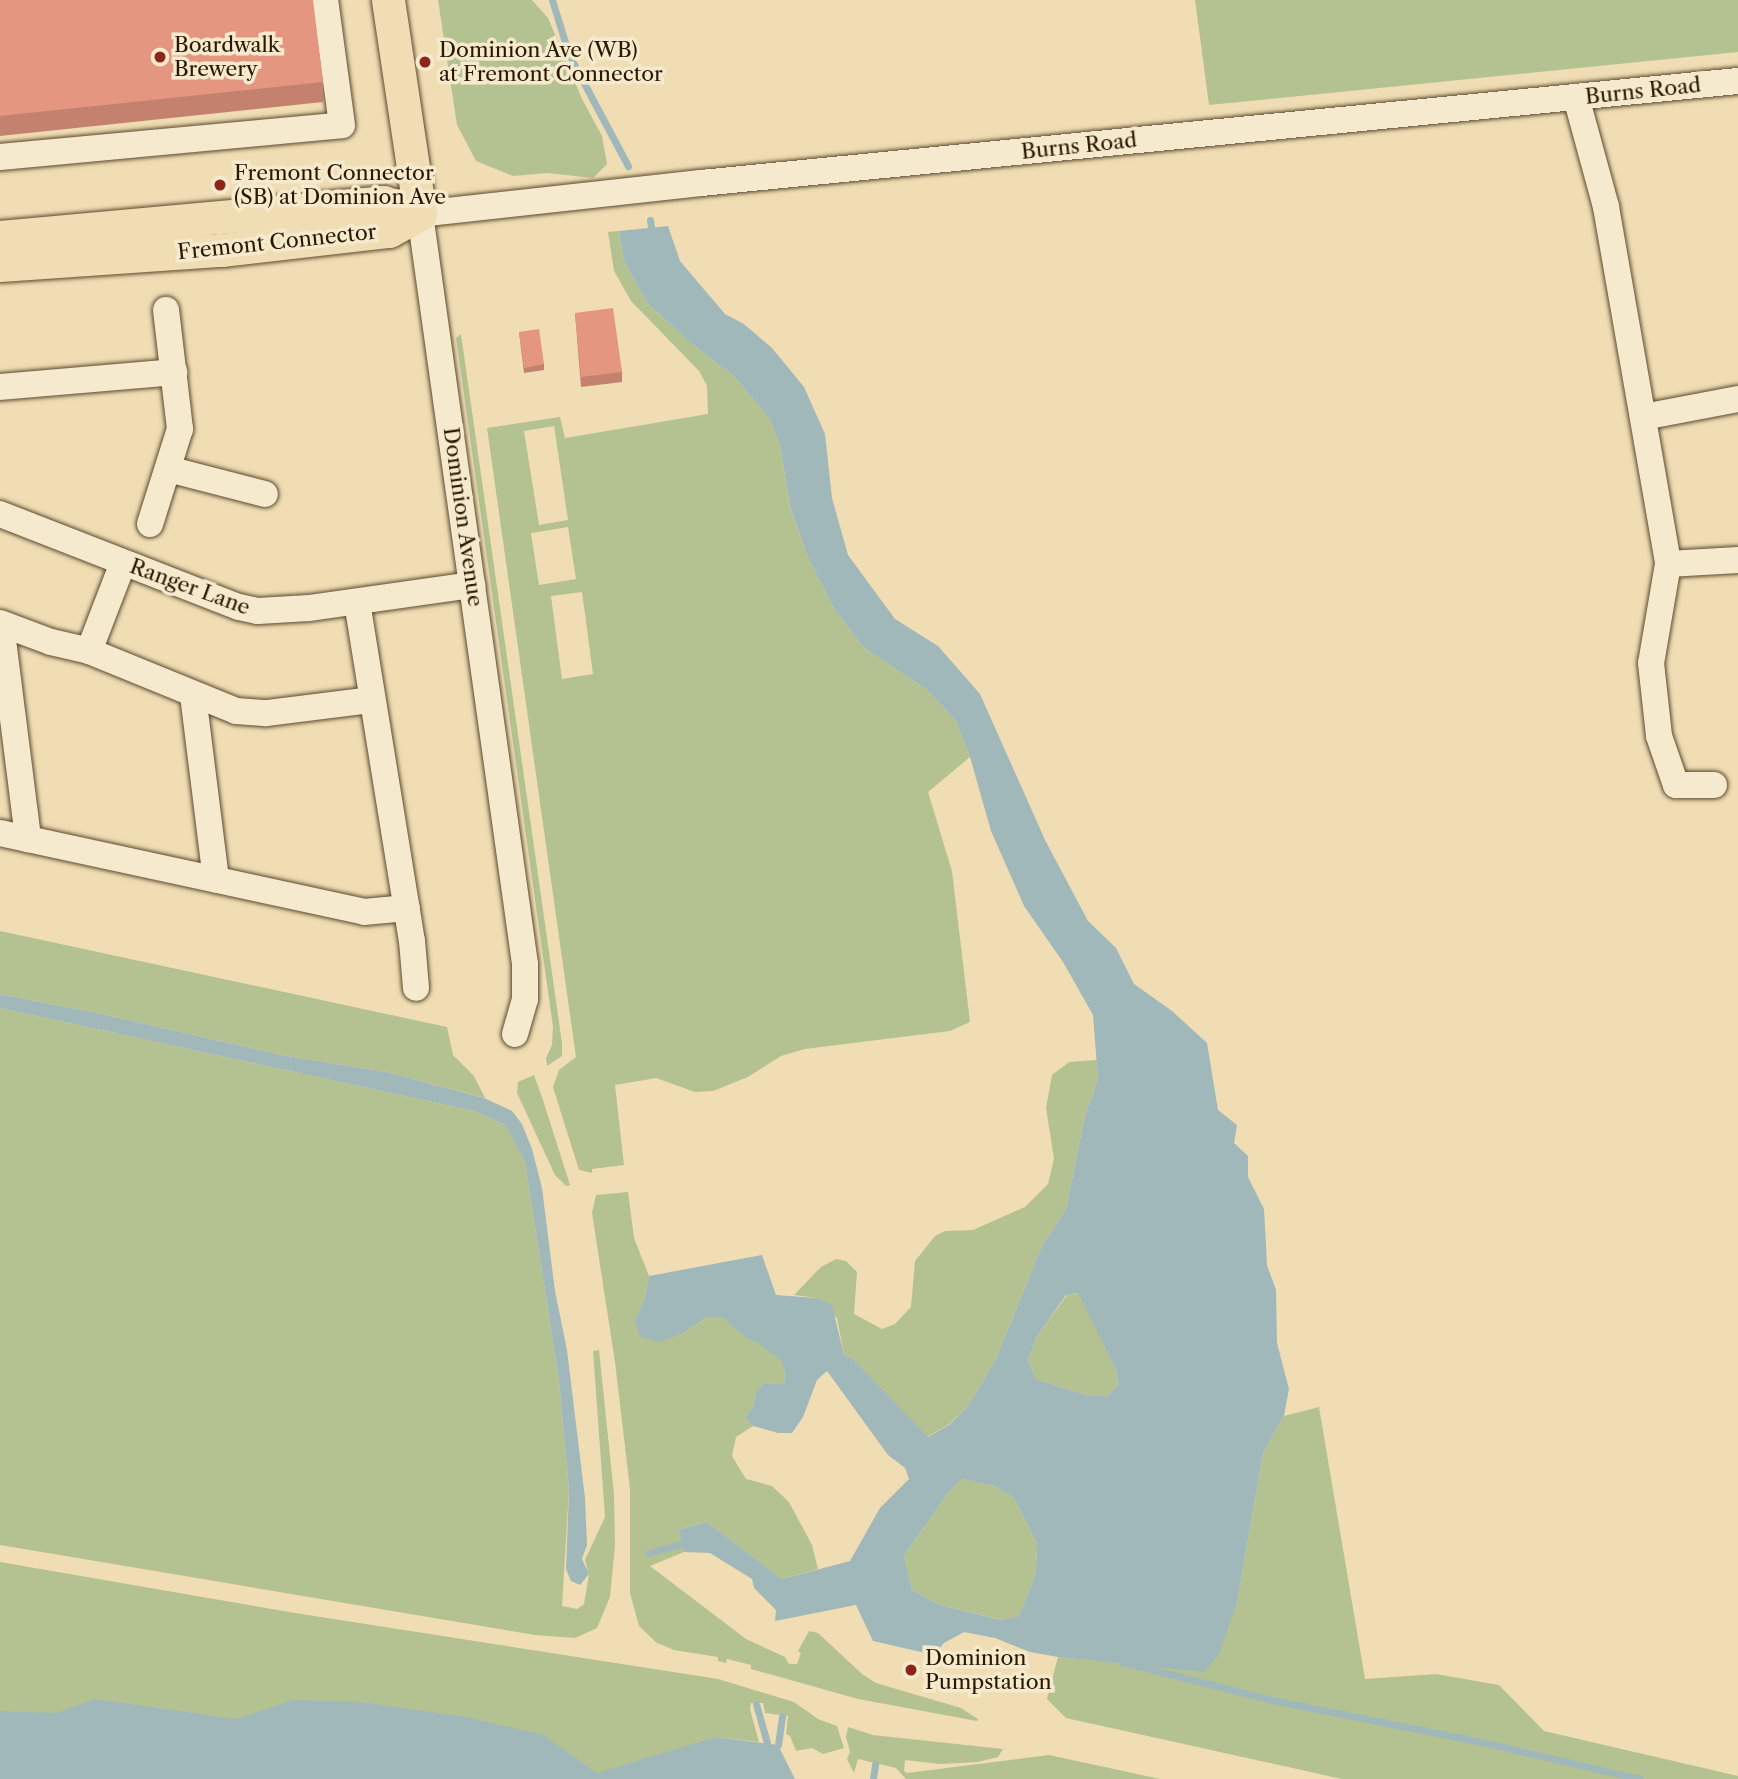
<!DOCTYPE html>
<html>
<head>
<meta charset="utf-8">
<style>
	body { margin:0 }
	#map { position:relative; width:1738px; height:1779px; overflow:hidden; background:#f0ddb4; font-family:"Libre Caslon Text",serif }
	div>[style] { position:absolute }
	.green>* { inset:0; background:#b4c291 }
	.water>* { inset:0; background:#a0b8b9 }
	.stream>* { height:7px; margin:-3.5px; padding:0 3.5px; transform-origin:3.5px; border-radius:3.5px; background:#a0b8b9 }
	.roads { filter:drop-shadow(0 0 2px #5b4a2e) drop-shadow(0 0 2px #5b4a2e) }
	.minor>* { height:26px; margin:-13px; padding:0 13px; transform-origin:13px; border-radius:13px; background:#f5e9ce }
	.major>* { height:33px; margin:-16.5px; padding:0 16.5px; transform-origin:16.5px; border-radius:16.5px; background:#f0ddb4 }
	.wall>* { inset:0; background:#c4816e }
	.building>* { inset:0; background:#e49680 }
	.dots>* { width:19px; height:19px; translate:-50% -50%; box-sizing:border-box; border:4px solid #f5e9ce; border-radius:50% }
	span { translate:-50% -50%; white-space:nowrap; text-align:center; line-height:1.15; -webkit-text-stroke:7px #f5e9ce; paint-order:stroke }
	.poi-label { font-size:21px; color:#291901 }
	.left { translate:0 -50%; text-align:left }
	.street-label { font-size:21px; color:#291901 }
</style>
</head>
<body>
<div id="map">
	<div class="green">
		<i style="clip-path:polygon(438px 0,532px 0,548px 18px,582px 99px,602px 136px,607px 164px,593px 178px,547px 173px,513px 176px,476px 161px,457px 125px)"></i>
		<i style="clip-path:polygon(1195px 0,1738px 0,1738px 52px,1209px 105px)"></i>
		<i style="clip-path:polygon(evenodd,619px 231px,624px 261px,648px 304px,692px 344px,734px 376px,769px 418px,780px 445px,790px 508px,808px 558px,835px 610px,864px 648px,926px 689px,956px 721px,970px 757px,928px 792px,952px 871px,970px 1022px,950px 1031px,805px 1049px,781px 1056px,748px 1077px,713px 1091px,695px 1092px,656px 1078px,615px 1085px,624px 1165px,592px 1169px,592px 1173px,579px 1170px,553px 1087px,559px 1070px,576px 1057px,487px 428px,560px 417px,565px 438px,708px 414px,707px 386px,699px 371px,631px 301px,614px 271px,608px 232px,619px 231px,554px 426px,568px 520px,539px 525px,524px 431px,554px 426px,619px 231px,568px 527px,576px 579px,539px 585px,531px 533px,568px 527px,619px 231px,582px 592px,593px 674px,562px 679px,551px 596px,582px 592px)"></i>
		<i style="clip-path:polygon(461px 334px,562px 1043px,562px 1056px,547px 1066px,546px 1058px,552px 1045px,553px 1027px,456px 338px)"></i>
		<i style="clip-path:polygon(0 931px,447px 1027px,453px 1055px,474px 1076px,485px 1098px,387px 1072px,281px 1055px,102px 1014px,0 994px)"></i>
		<i style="clip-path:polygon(0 1008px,474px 1111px,505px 1125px,525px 1162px,559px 1381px,569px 1490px,562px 1606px,577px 1609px,584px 1604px,589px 1575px,585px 1560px,605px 1517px,593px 1351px,599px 1350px,614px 1494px,615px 1545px,610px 1597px,597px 1628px,575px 1638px,535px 1635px,0 1545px)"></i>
		<i style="clip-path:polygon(1097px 1060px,1098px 1079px,1085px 1115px,1066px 1209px,1042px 1246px,995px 1361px,967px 1407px,948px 1425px,927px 1437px,853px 1359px,844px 1355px,837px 1318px,817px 1298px,794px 1295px,821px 1267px,836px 1259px,846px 1261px,857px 1272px,854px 1314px,882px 1329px,895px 1324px,911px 1307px,915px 1261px,935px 1236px,945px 1231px,973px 1230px,1025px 1207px,1048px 1184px,1054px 1159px,1046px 1108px,1052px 1075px,1069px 1062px)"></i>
		<i style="clip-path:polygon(534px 1075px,542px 1097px,570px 1185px,566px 1186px,555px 1175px,517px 1093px,518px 1082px)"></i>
		<i style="clip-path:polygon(628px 1192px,634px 1238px,649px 1276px,645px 1298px,635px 1320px,685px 1332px,707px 1317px,723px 1317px,746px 1338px,758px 1342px,780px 1360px,785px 1372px,784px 1384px,764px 1383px,756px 1391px,753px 1407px,745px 1418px,753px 1426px,736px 1437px,732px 1456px,746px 1479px,772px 1486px,789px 1502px,812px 1545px,818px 1569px,782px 1579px,707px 1522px,678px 1530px,684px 1552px,650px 1566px,746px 1639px,785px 1657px,789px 1664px,797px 1664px,801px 1653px,798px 1651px,809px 1631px,818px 1633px,862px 1674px,876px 1683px,961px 1708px,978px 1719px,977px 1721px,858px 1699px,751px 1669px,751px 1665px,727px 1659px,726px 1663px,718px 1661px,718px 1657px,674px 1650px,657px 1643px,639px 1626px,630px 1593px,630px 1489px,615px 1362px,592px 1213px,596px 1195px)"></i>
		<i style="clip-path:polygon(1079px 1293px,1116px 1370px,1118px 1385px,1107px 1396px,1089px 1396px,1036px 1379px,1028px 1361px,1036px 1338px,1067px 1295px)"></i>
		<i style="clip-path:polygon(1319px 1407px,1365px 1679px,1436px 1674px,1499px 1685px,1544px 1731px,1738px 1776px,1738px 1779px,1342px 1779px,1066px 1718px,1047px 1699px,1058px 1657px,1206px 1671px,1237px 1603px,1263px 1453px,1284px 1416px)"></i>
		<i style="clip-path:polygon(962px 1479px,994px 1486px,1014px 1498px,1037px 1544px,1036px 1573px,1019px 1616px,1003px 1620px,940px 1605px,912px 1590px,904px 1556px,947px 1494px)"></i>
		<i style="clip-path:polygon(0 1562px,295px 1613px,718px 1679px,794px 1702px,818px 1719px,837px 1726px,844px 1748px,823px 1754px,812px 1748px,796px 1751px,790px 1736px,786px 1734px,788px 1716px,765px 1713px,763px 1703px,751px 1703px,750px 1709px,759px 1742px,716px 1737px,617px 1776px,0 1779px)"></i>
		<i style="clip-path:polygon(848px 1727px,873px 1735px,1003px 1749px,998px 1757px,978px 1762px,940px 1764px,905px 1760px,904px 1771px,907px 1773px,1049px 1755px,1160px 1779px,906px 1779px,896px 1768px,858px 1759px,854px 1773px,847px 1759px,850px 1752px,846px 1737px)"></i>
	</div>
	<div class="water">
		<i style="clip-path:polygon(evenodd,668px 226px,680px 261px,725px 314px,744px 324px,772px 348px,804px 387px,825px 434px,832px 498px,848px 555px,895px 619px,938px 646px,980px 694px,1045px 840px,1088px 921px,1116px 948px,1134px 984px,1172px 1011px,1207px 1043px,1218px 1110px,1237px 1125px,1234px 1143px,1248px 1156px,1248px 1177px,1264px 1209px,1267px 1265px,1276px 1290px,1277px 1343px,1289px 1389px,1284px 1416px,1263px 1453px,1237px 1603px,1219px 1654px,1205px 1672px,1058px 1657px,1030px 1652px,995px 1638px,964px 1632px,944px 1643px,934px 1655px,873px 1641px,856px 1605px,775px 1621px,776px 1610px,754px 1588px,752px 1579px,710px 1553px,684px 1552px,678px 1530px,707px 1522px,782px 1579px,850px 1561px,880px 1508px,909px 1479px,905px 1468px,888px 1455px,827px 1371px,817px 1380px,803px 1417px,792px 1433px,778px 1433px,753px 1426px,745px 1418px,753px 1407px,756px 1391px,764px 1383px,784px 1384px,785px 1372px,780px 1360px,758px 1343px,746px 1338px,722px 1317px,707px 1317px,685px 1332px,659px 1342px,639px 1336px,635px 1320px,645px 1298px,649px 1276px,762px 1255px,776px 1295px,817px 1298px,832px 1305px,844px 1355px,853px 1359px,928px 1437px,949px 1425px,967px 1407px,995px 1361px,1042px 1246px,1066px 1209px,1085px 1115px,1098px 1079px,1093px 1015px,1063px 962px,1024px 906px,991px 831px,970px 757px,956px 721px,926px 689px,864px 648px,835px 610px,808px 558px,790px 507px,780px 445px,769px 418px,734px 376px,692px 344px,648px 304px,624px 261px,619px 231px,668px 226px,1078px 1293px,1116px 1370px,1118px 1385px,1107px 1396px,1089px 1396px,1036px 1379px,1028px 1361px,1036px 1338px,1066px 1295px,1078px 1293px,668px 226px,962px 1479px,994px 1486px,1014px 1498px,1037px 1544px,1036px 1573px,1019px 1616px,1002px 1620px,940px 1605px,912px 1590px,904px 1556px,947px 1494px,962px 1479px)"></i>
		<i style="clip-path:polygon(0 994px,102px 1014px,281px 1055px,387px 1072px,484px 1098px,512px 1111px,522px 1124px,532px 1149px,542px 1188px,555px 1291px,567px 1350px,585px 1498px,587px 1545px,582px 1559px,589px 1574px,580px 1585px,571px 1581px,566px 1569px,569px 1490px,559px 1381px,525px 1162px,505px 1125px,474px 1111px,0 1008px)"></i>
		<i style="clip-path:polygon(95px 1699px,236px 1719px,294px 1700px,360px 1702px,466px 1717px,543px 1735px,597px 1773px,716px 1737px,778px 1745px,795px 1779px,0 1779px,0 1711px,56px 1713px)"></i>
	</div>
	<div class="stream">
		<i style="left:552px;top:0;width:58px;rotate:72.8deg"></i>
		<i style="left:569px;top:55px;width:126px;rotate:62deg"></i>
		<i style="left:650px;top:220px;width:15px;rotate:82deg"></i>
		<i style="left:649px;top:1553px;width:33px;rotate:-16deg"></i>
		<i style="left:1122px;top:1662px;width:155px;rotate:14.2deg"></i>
		<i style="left:1272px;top:1700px;width:209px;rotate:11.3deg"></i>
		<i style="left:1477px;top:1741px;width:167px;rotate:13.1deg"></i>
		<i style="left:756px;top:1704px;width:41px;rotate:74.2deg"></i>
		<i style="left:778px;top:1745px;width:29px;rotate:-82deg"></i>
		<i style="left:873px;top:1779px;width:15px;rotate:-82deg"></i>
	</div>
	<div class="roads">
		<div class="minor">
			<i style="left:1576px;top:97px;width:114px;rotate:74.7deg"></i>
			<i style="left:1606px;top:207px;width:362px;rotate:80.1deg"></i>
			<i style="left:1668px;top:564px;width:70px;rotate:-3.3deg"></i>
			<i style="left:0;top:157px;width:343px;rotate:-5.3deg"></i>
			<i style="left:342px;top:125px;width:126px;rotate:-97.7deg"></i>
			<i style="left:0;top:387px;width:175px;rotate:-4.9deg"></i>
			<i style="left:1643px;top:417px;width:97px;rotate:-10.7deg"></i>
			<i style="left:168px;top:469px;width:100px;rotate:14.5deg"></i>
			<i style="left:0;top:514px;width:256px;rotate:21.3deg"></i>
			<i style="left:239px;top:607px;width:19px;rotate:12deg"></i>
			<i style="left:258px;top:611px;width:51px;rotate:-3.4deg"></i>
			<i style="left:309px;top:608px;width:165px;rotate:-8deg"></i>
			<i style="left:150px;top:524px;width:100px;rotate:-72.5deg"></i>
			<i style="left:180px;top:429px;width:120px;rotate:-96.7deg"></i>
			<i style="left:1668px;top:564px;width:100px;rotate:99.7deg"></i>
			<i style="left:1651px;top:663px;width:73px;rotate:83.7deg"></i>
			<i style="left:1659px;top:736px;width:52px;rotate:70.9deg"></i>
			<i style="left:1676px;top:785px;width:38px"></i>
			<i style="left:357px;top:602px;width:343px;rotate:80.8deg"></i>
			<i style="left:412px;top:941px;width:47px;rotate:85.1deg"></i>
			<i style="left:0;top:623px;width:54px;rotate:20.4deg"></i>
			<i style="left:51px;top:642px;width:39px;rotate:13deg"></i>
			<i style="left:89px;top:651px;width:159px;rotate:22.2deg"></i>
			<i style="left:236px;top:711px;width:31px;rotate:4deg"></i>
			<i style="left:267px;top:713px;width:105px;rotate:-7.1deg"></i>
			<i style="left:1px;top:624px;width:217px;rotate:82.8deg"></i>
			<i style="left:89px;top:651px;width:94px;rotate:-68.9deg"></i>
			<i style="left:193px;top:695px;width:186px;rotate:82.9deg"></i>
			<i style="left:0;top:833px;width:372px;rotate:12.2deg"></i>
			<i style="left:364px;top:912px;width:43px;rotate:-5.3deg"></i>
			<i style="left:515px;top:1034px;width:36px;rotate:-74deg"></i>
			<i style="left:525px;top:999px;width:35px;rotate:-90deg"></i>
			<i style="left:525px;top:964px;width:757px;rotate:-97.97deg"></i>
			<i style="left:420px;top:214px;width:283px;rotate:-6.3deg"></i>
			<i style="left:701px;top:183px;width:1042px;rotate:-5.62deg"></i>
		</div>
		<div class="major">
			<i style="left:388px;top:0;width:216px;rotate:81.5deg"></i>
			<i style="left:0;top:237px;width:385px;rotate:-5.2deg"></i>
			<i style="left:383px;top:202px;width:39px;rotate:18deg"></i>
			<i style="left:0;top:265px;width:222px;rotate:-3.9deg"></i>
			<i style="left:221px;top:250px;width:169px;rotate:-6.5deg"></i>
			<i style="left:389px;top:231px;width:35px;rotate:-29deg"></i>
		</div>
	</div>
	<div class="wall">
		<i style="clip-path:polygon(0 0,323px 82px,323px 102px,0 136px)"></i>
		<i style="clip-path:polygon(575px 313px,622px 372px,622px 382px,581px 387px)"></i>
		<i style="clip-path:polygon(519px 332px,544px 364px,544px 370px,524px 373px)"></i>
	</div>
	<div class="building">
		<i style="clip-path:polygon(0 0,313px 0,323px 82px,0 116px)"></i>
		<i style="clip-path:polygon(613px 308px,622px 372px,581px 377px,575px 313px)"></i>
		<i style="clip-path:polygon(539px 329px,544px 364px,524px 368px,519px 332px)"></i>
	</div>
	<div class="dots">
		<i style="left:160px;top:57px;background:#8f2418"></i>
		<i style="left:425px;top:62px;background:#8f2418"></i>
		<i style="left:220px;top:185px;background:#8f2418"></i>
		<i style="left:911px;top:1670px;background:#8f2418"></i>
	</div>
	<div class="poi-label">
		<span class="left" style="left:174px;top:57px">Boardwalk<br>Brewery</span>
		<span class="left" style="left:439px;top:62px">Dominion Ave (WB)<br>at Fremont Connector</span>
		<span class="left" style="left:234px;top:185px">Fremont Connector<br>(SB) at Dominion Ave</span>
		<span class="left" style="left:925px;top:1670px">Dominion<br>Pumpstation</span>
	</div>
	<div class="street-label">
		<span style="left:1643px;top:91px;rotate:-6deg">Burns Road</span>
		<span style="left:1079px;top:146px;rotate:-6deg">Burns Road</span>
		<span style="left:277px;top:242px;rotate:-6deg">Fremont Connector</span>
		<span style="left:463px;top:517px;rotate:82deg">Dominion Avenue</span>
		<span style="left:190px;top:587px;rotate:20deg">Ranger Lane</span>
	</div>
</div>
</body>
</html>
